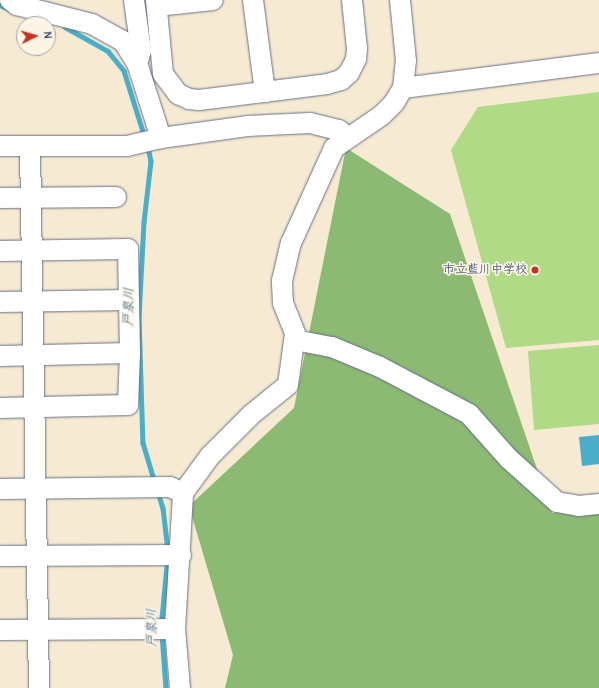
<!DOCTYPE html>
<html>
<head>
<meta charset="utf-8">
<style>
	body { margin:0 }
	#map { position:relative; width:599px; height:688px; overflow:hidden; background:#f6ead2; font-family:"Comic Neue","Klee One",sans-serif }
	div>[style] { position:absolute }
	.green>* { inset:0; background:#b0da86 }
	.forest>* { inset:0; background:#8cba73 }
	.water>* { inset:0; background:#4aaec9 }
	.stream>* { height:4.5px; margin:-2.25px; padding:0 2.25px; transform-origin:2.25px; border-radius:2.25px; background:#4aaec9 }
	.roads { filter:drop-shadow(0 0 1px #687087) drop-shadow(0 0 1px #687087) }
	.minor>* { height:20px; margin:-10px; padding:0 10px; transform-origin:10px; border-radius:10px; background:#fff }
	.dots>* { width:11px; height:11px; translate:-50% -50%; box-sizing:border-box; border:2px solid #fcf5e5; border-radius:50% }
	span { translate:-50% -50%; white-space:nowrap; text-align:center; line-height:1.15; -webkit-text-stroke:3.5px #fcf5e5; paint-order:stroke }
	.poi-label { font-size:12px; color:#1b2f5e }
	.right { translate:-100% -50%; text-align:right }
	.water-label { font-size:13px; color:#2b5b83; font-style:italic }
	.north { position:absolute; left:16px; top:16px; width:40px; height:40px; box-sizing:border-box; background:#fcf5e5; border:1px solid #a2a6af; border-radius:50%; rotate:85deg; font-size:11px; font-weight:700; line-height:16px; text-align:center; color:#1b2f5e }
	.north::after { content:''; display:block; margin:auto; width:14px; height:18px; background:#c8321e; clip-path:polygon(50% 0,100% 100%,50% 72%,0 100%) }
</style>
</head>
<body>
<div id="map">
	<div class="green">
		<i style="clip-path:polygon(599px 92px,599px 340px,506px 348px,451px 150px,478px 107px)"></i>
		<i style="clip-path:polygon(599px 345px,599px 424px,534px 430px,528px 351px)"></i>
	</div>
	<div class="forest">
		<i style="clip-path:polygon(346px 148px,450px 214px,552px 513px,599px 510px,599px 688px,225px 688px,233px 655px,189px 506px,294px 408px)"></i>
	</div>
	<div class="water">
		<i style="clip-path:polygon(599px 435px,599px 464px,582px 466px,579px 437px)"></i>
	</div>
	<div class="stream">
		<i style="left:0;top:5px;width:10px;rotate:24deg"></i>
		<i style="left:65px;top:27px;width:49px;rotate:29.2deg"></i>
		<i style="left:108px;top:51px;width:26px;rotate:51deg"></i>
		<i style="left:124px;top:71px;width:70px;rotate:72.6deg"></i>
		<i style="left:148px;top:147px;width:14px;rotate:78deg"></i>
		<i style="left:151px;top:161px;width:61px;rotate:96.5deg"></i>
		<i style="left:144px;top:222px;width:96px;rotate:93deg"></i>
		<i style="left:139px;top:318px;width:125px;rotate:88.2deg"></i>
		<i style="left:143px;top:443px;width:42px;rotate:73.3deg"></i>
		<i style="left:158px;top:492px;width:17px;rotate:73deg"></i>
		<i style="left:163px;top:508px;width:43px;rotate:83.4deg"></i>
		<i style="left:161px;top:624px;width:64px;rotate:-84.6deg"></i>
		<i style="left:162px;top:634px;width:54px;rotate:85.8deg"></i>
	</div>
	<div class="roads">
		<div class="minor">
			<i style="left:10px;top:0;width:9px;rotate:36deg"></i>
			<i style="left:17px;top:5px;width:77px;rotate:14.2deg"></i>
			<i style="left:92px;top:24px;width:35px;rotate:29deg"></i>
			<i style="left:123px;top:41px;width:26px;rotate:58deg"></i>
			<i style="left:137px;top:63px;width:79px;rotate:72.3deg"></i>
			<i style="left:134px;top:0;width:51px;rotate:82.2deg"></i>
			<i style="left:141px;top:51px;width:13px;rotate:108deg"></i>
			<i style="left:156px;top:0;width:74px;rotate:84.6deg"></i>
			<i style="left:163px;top:74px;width:25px;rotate:53deg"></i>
			<i style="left:178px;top:94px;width:12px;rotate:24deg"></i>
			<i style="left:189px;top:99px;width:10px;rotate:6deg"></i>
			<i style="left:199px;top:100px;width:129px;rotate:-7.1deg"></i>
			<i style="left:327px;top:84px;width:15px;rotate:-16deg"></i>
			<i style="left:341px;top:80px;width:11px;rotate:-41deg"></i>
			<i style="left:349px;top:73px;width:16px;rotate:-63deg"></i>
			<i style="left:356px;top:59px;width:10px;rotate:-84deg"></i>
			<i style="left:357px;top:49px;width:49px;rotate:-95.8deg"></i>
			<i style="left:253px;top:0;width:93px;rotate:82.6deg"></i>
			<i style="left:157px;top:6px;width:56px;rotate:-6.1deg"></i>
			<i style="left:403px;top:88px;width:198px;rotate:-7.3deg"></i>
			<i style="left:0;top:146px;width:127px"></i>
			<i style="left:127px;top:146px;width:35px;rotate:-13deg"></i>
			<i style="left:161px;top:138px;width:87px;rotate:-7.9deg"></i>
			<i style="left:247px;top:126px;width:63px;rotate:-2.7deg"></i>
			<i style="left:310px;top:123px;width:30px;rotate:14deg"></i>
			<i style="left:339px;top:130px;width:12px;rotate:42deg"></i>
			<i style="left:30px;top:146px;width:542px;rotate:89.05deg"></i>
			<i style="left:0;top:198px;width:116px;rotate:-0.5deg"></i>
			<i style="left:0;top:251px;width:128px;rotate:-0.9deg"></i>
			<i style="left:128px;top:249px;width:104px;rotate:88.9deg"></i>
			<i style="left:130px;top:353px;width:130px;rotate:178.7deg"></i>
			<i style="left:0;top:302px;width:129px;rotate:-0.9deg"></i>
			<i style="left:295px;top:340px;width:38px;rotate:11deg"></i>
			<i style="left:332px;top:347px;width:52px;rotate:22.6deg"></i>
			<i style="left:380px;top:367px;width:101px;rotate:27.8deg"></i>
			<i style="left:469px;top:414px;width:59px;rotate:48.4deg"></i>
			<i style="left:508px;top:458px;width:66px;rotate:41.9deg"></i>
			<i style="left:557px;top:502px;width:22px;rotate:10deg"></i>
			<i style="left:579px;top:506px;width:20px;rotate:-6deg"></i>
			<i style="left:0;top:408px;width:128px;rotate:-1.3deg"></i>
			<i style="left:128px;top:405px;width:52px;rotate:-87.8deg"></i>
			<i style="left:0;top:489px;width:170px;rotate:-0.7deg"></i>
			<i style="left:170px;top:487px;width:14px;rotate:25deg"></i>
			<i style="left:0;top:556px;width:181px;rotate:-0.3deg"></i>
			<i style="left:0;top:630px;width:175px;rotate:-0.3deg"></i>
			<i style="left:180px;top:688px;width:59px;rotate:-94.8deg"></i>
			<i style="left:175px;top:629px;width:136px;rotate:-86.6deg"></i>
			<i style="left:183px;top:493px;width:46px;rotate:-53.9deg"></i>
			<i style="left:210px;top:456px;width:59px;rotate:-45deg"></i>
			<i style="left:252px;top:414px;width:46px;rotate:-38.9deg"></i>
			<i style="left:288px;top:385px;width:52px;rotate:-82.3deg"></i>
			<i style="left:295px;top:333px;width:32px;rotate:-112deg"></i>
			<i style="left:283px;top:303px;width:22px;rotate:-93deg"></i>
			<i style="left:282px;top:281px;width:39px;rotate:-77deg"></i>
			<i style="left:291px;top:243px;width:104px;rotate:-65.6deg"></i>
			<i style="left:334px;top:148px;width:58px;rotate:-34.5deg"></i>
			<i style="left:382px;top:115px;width:17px;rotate:-45deg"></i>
			<i style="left:394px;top:103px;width:17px;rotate:-59deg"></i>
			<i style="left:403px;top:88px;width:27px;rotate:-84deg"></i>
			<i style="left:406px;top:61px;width:61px;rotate:-95.6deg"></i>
		</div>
	</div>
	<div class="dots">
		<i style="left:535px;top:270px;background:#c8321e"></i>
	</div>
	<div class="poi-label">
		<span class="right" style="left:527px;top:270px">市立藍川中学校</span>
	</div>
	<div class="water-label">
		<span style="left:129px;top:307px;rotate:-89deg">戸泉川</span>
		<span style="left:152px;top:628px;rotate:-91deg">戸泉川</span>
	</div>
	<div class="north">N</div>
</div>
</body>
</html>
